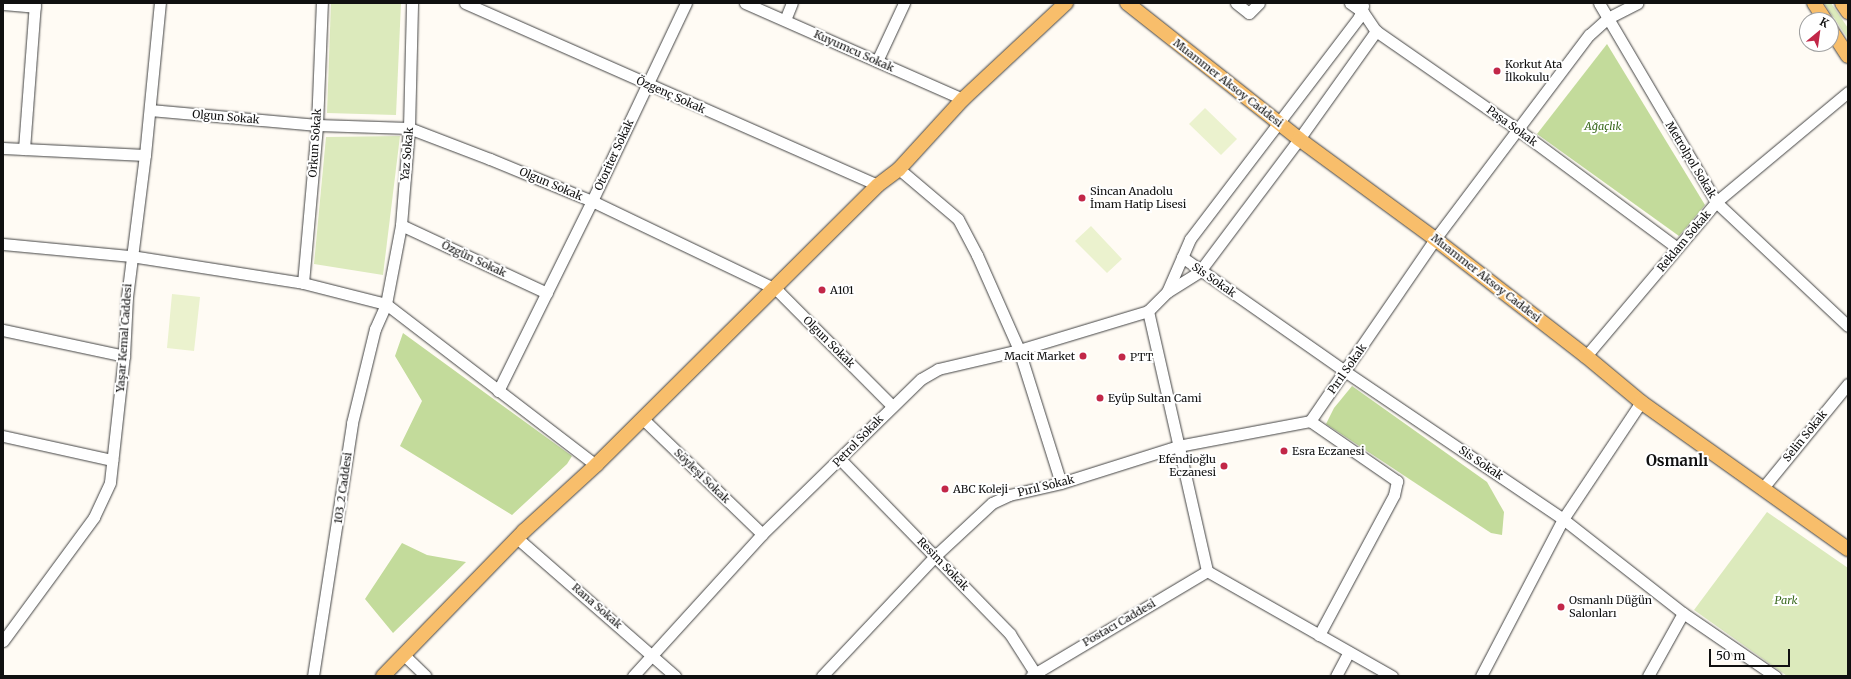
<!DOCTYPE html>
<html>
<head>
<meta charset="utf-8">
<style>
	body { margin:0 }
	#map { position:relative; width:1851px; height:679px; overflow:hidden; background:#fffbf4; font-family:Merriweather,serif }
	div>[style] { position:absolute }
	.green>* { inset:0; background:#dceabc }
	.forest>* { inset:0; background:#c3db9b }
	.pitch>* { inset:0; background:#ebf2ce }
	.roads { filter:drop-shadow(0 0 1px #434343) drop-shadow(0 0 1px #434343) }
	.minor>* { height:11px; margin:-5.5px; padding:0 5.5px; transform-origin:5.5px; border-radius:5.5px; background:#fff }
	.major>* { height:14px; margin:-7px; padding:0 7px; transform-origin:7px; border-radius:7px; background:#f8be6b }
	.dots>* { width:11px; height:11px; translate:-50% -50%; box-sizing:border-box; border:2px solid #fff; border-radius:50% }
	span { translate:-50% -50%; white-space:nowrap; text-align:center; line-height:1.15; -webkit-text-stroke:4px #fff; paint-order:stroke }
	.street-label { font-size:11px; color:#101010 }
	.poi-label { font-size:11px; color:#101010 }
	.left { translate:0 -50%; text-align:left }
	.right { translate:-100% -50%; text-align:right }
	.park-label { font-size:11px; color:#3b6a1f; font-style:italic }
	.district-label { font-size:15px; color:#101010; font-weight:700 }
	.frame { position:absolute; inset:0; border:4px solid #101010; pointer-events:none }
	.north { position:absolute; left:1799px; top:12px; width:40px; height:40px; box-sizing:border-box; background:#fff; border:1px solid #9f9f9f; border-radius:50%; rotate:29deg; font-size:11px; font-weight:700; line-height:16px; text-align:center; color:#101010 }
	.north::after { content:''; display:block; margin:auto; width:14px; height:18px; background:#c22748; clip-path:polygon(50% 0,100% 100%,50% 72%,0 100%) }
	.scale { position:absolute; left:1709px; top:649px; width:81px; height:18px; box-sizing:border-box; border:2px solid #101010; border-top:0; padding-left:5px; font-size:12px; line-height:14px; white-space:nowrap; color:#101010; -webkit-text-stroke:3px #fff; paint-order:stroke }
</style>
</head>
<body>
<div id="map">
	<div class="green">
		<i style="clip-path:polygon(331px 3px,401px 3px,396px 115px,327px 113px)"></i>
		<i style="clip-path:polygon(1824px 3px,1831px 3px,1848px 28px,1848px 39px)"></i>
		<i style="clip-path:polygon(400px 136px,383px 275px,314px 264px,326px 137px)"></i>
		<i style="clip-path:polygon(1767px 512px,1848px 568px,1848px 676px,1787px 676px,1694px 610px)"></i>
	</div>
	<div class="forest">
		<i style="clip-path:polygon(1607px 44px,1705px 205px,1679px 236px,1537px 134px)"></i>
		<i style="clip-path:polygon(403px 333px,572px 456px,567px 464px,512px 515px,400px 446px,422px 401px,395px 356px)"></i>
		<i style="clip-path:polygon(1352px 386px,1487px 482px,1504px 512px,1502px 535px,1491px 533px,1326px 424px,1334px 408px)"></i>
		<i style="clip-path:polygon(402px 543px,427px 555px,466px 562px,393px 633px,365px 599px)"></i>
	</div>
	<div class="pitch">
		<i style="clip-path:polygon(1205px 108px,1237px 139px,1221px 155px,1189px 124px)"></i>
		<i style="clip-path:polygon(1091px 226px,1122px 259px,1107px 273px,1075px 241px)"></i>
		<i style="clip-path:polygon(172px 294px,200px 297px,194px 351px,167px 348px)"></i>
	</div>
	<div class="roads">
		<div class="minor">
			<i style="left:465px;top:3px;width:451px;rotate:23.8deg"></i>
			<i style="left:745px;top:3px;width:238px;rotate:23.8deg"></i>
			<i style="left:1236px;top:3px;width:16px;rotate:38deg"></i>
			<i style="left:1249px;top:13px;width:14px;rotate:-45deg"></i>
			<i style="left:1350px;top:3px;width:16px;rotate:35deg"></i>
			<i style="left:1363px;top:12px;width:23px;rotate:56deg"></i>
			<i style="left:1376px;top:31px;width:172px;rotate:34.8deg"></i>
			<i style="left:1517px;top:129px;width:199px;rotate:36.6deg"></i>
			<i style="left:1599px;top:3px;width:231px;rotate:59.5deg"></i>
			<i style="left:1716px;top:202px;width:181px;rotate:43.2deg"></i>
			<i style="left:3px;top:4px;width:32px;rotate:5deg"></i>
			<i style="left:785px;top:20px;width:18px;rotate:-68deg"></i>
			<i style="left:877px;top:61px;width:64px;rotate:-65deg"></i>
			<i style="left:150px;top:110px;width:168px;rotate:5.1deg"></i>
			<i style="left:317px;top:125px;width:92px;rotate:1.9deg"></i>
			<i style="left:409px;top:128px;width:87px;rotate:20.9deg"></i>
			<i style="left:490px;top:159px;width:110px;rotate:22.4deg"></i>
			<i style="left:592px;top:201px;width:204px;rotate:25.6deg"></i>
			<i style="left:776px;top:289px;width:165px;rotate:45.2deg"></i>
			<i style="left:3px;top:148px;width:142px;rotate:2.8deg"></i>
			<i style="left:24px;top:149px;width:146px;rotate:-85.7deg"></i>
			<i style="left:899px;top:169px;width:77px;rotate:40.3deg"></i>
			<i style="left:958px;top:219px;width:41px;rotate:62.2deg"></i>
			<i style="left:977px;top:255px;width:104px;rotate:66.1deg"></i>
			<i style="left:1019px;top:350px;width:139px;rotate:72.5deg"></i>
			<i style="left:401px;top:225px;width:161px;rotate:25deg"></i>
			<i style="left:3px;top:244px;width:129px;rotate:5.4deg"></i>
			<i style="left:131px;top:256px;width:174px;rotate:8.9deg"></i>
			<i style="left:303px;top:283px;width:86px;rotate:14.2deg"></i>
			<i style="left:386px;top:304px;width:265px;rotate:37.5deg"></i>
			<i style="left:1182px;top:257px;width:200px;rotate:35deg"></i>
			<i style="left:1346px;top:372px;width:262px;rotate:34.1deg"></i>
			<i style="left:1563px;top:519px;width:152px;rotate:38.1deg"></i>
			<i style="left:1683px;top:613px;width:112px;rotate:34.4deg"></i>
			<i style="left:303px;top:283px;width:159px;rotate:-84.9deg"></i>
			<i style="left:317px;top:125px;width:122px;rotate:-87.7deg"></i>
			<i style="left:1167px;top:292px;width:58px;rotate:-66.5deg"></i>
			<i style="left:1190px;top:239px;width:279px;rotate:-52.7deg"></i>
			<i style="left:1359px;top:17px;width:12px;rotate:-70deg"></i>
			<i style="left:1148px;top:311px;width:267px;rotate:77.2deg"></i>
			<i style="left:1207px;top:571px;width:213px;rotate:29.6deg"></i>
			<i style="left:3px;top:330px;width:124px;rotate:12.1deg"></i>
			<i style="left:1586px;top:356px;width:202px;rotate:-49.8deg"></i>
			<i style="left:1716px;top:202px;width:172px;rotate:-39.8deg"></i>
			<i style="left:498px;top:391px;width:212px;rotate:-63.7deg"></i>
			<i style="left:592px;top:201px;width:219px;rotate:-64.6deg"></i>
			<i style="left:642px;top:418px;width:167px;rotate:44deg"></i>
			<i style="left:1310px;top:421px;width:106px;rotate:34.6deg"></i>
			<i style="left:1397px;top:481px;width:14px;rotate:102deg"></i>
			<i style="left:1394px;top:495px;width:159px;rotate:118.2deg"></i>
			<i style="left:3px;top:436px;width:112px;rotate:12.4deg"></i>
			<i style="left:840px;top:459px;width:244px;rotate:45.8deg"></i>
			<i style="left:1010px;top:634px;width:50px;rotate:57.3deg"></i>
			<i style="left:1762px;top:489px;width:136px;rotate:-50.7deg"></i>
			<i style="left:517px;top:538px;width:210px;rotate:41.1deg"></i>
			<i style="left:3px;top:641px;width:154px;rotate:-53.7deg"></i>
			<i style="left:94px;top:517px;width:38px;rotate:-65deg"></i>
			<i style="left:110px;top:482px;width:127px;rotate:-83.7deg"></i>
			<i style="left:124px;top:356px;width:59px;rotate:-87.1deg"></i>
			<i style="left:127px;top:297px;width:143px;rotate:-82.8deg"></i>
			<i style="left:145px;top:155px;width:153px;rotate:-84.4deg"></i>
			<i style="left:404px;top:655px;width:30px;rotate:44deg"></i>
			<i style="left:313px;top:676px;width:256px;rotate:-81.2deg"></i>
			<i style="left:352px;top:423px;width:97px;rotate:-76.3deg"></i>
			<i style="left:375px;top:329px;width:27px;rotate:-66deg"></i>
			<i style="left:386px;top:304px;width:80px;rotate:-79.2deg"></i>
			<i style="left:401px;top:225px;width:97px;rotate:-85.3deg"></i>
			<i style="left:409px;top:128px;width:125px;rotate:-88.6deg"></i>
			<i style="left:633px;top:676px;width:192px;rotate:-47.7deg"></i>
			<i style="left:762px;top:534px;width:222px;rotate:-44.3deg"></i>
			<i style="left:921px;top:379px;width:20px;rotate:-30deg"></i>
			<i style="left:938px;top:369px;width:83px;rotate:-13.2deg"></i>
			<i style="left:1019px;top:350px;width:135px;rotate:-16.8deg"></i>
			<i style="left:1148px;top:311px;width:27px;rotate:-45deg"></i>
			<i style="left:1167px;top:292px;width:39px;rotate:-32deg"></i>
			<i style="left:1200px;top:271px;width:165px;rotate:-53.1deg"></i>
			<i style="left:1299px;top:139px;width:133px;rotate:-54.5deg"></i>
			<i style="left:822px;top:676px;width:165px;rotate:-46.7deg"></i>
			<i style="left:935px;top:556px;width:78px;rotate:-42.9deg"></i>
			<i style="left:992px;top:503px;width:19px;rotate:-25deg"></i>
			<i style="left:1009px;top:495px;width:53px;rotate:-13deg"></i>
			<i style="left:1061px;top:483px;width:123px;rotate:-17.5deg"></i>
			<i style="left:1178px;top:446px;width:134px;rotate:-10.7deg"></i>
			<i style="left:1310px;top:421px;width:221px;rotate:-55.5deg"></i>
			<i style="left:1435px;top:239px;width:256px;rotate:-53deg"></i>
			<i style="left:1589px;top:35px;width:25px;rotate:-42deg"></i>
			<i style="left:1608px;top:18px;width:33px;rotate:-27deg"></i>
			<i style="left:1031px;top:676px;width:205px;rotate:-30.8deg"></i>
			<i style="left:1336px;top:676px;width:27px;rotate:-62deg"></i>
			<i style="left:1481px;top:676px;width:177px;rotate:-62.4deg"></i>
			<i style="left:1563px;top:519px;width:141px;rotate:-56.3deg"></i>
			<i style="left:1648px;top:676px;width:72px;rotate:-60.9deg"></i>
		</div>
		<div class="major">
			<i style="left:1127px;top:3px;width:219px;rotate:38.3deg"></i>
			<i style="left:1299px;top:139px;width:169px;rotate:36.3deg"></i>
			<i style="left:1435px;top:239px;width:191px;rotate:37.8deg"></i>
			<i style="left:1586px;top:356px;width:72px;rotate:39.9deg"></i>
			<i style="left:1641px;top:402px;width:254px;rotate:35.4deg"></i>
			<i style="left:1814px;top:3px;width:20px;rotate:57deg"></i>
			<i style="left:1842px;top:3px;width:11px;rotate:56deg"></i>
			<i style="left:1831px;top:30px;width:31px;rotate:57deg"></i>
			<i style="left:383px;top:676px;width:202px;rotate:-45.8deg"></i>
			<i style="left:524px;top:531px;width:98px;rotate:-42.5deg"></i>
			<i style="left:596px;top:465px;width:397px;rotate:-44.8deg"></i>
			<i style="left:878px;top:185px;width:26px;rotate:-37deg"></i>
			<i style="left:899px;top:169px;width:95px;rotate:-47.6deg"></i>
			<i style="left:963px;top:99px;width:141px;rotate:-43deg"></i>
		</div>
	</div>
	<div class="dots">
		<i style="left:1497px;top:71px;background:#c22748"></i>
		<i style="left:1082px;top:198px;background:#c22748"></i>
		<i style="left:822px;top:290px;background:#c22748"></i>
		<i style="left:1083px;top:356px;background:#c22748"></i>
		<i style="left:1122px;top:357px;background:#c22748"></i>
		<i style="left:1100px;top:398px;background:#c22748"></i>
		<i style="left:1284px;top:451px;background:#c22748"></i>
		<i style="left:1224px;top:466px;background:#c22748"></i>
		<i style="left:945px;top:489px;background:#c22748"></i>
		<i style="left:1561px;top:607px;background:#c22748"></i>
	</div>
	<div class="street-label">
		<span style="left:854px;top:51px;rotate:24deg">Kuyumcu Sokak</span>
		<span style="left:1228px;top:83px;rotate:38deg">Muammer Aksoy Caddesi</span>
		<span style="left:671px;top:95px;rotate:24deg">Özgenç Sokak</span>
		<span style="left:226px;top:117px;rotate:5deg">Olgun Sokak</span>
		<span style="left:1512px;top:126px;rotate:36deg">Paşa Sokak</span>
		<span style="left:315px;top:143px;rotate:-86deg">Orkun Sokak</span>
		<span style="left:407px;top:154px;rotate:-85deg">Yaz Sokak</span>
		<span style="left:614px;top:155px;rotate:-65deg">Otoriter Sokak</span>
		<span style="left:1691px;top:160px;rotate:59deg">Metrolpol Sokak</span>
		<span style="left:551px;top:184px;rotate:23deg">Olgun Sokak</span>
		<span style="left:1684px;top:241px;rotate:-50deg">Reklam Sokak</span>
		<span style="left:474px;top:259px;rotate:25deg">Özgün Sokak</span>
		<span style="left:1486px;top:278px;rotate:38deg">Muammer Aksoy Caddesi</span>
		<span style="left:1214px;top:280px;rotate:35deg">Sis Sokak</span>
		<span style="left:124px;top:338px;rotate:-86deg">Yaşar Kemal Caddesi</span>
		<span style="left:829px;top:342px;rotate:45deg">Olgun Sokak</span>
		<span style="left:1347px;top:369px;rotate:-55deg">Pırıl Sokak</span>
		<span style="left:1805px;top:436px;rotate:-51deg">Selin Sokak</span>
		<span style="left:858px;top:441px;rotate:-46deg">Petrol Sokak</span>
		<span style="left:1481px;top:463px;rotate:34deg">Sis Sokak</span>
		<span style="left:702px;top:476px;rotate:44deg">Söyleşi Sokak</span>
		<span style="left:1046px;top:486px;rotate:-14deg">Pırıl Sokak</span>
		<span style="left:343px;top:488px;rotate:-82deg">103_2 Caddesi</span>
		<span style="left:943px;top:564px;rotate:46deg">Resim Sokak</span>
		<span style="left:597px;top:606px;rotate:41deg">Rana Sokak</span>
		<span style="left:1119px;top:623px;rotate:-30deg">Postacı Caddesi</span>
	</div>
	<div class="poi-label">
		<span class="left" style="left:1505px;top:71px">Korkut Ata<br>İlkokulu</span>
		<span class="left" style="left:1090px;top:198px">Sincan Anadolu<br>İmam Hatip Lisesi</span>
		<span class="left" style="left:830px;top:290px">A101</span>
		<span class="right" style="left:1075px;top:356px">Macit Market</span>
		<span class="left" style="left:1130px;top:357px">PTT</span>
		<span class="left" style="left:1108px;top:398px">Eyüp Sultan Cami</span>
		<span class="left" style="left:1292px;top:451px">Esra Eczanesi</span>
		<span class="right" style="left:1216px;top:466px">Efendioğlu<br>Eczanesi</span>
		<span class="left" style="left:953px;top:489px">ABC Koleji</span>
		<span class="left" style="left:1569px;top:607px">Osmanlı Düğün<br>Salonları</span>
	</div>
	<div class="park-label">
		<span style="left:1603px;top:126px">Ağaçlık</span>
		<span style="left:1786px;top:600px">Park</span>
	</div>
	<div class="district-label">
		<span style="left:1677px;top:461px">Osmanlı</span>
	</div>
	<div class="frame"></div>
	<div class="north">K</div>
	<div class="scale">50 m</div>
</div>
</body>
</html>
